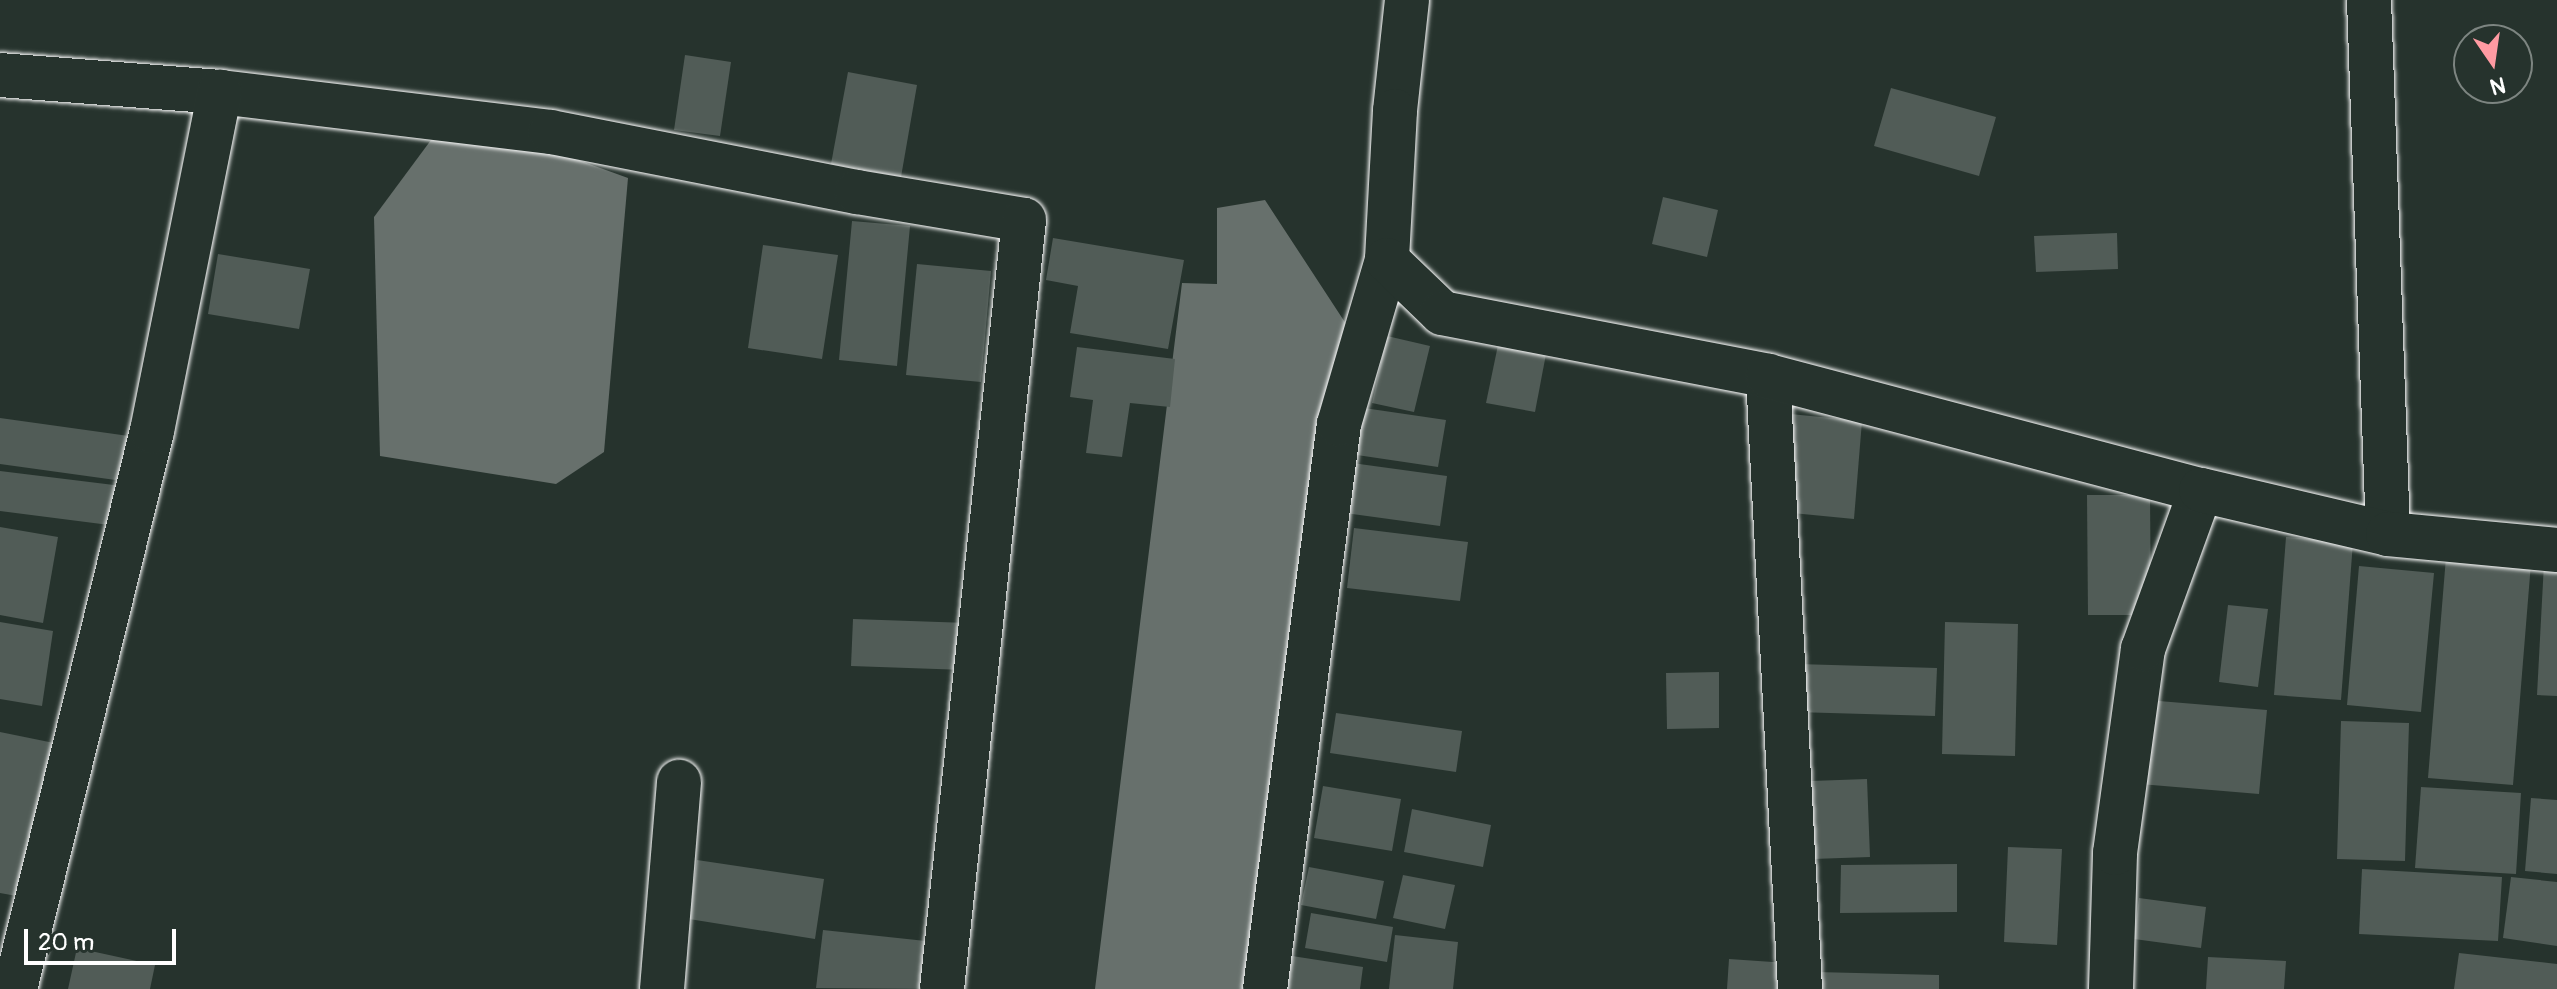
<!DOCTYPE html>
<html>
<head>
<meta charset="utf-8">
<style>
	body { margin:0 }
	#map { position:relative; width:2557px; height:989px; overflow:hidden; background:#26332d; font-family:Pangolin,sans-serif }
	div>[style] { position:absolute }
	.water>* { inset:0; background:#67706c }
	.building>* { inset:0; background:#515c57 }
	.roads { filter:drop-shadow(0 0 2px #fff) drop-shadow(0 0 2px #fff) }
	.street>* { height:44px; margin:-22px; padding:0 22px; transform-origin:22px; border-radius:22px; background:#26332d }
	.secondary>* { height:44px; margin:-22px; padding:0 22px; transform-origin:22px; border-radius:22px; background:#26332d }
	span { translate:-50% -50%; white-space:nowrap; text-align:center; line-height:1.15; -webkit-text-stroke:7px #26332d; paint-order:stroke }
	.north { position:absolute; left:2453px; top:24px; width:80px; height:80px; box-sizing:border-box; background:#26332d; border:2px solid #7d8581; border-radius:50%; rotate:167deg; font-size:22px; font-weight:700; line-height:32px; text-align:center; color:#fff }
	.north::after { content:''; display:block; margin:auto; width:28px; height:36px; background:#ff9aa2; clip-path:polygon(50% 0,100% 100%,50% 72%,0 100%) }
	.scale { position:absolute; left:24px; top:929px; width:152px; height:36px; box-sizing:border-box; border:4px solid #fff; border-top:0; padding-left:10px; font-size:24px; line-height:28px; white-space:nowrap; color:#fff; -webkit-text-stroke:6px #26332d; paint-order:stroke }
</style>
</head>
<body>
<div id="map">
	<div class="water">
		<i style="clip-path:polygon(431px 140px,534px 144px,628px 178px,604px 452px,556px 484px,380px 456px,374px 217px)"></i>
		<i style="clip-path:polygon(1265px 200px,1350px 330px,1260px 989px,1095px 989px,1182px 283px,1217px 284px,1217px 208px)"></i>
	</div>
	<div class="building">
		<i style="clip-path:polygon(685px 55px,731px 62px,720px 136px,674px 130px)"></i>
		<i style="clip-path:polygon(848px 72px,917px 85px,901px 177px,831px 164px)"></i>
		<i style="clip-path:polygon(1891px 88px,1996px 117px,1979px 176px,1874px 146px)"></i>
		<i style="clip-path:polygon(1663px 197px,1718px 210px,1707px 257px,1652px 244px)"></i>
		<i style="clip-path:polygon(852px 221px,910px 226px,897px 366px,839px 360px)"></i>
		<i style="clip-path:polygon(2117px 233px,2118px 269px,2036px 272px,2034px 236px)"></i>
		<i style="clip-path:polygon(1053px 238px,1184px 260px,1168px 349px,1070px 333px,1078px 286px,1046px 280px)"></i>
		<i style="clip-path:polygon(763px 245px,838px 255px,822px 359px,748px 348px)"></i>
		<i style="clip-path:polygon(218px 254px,310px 269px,299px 329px,208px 314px)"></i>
		<i style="clip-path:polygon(917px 264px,991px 271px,981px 382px,906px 375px)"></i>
		<i style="clip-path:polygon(1387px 336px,1430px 346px,1414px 412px,1372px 403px)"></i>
		<i style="clip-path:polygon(1498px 345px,1546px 354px,1535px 412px,1486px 403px)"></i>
		<i style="clip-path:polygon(1077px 347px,1175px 359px,1170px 407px,1130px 403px,1122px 457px,1086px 453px,1093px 400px,1070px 397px)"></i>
		<i style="clip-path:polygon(1364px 408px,1446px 420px,1438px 467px,1357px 455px)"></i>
		<i style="clip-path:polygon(1790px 414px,1862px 421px,1854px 519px,1782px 512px)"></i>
		<i style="clip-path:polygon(0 418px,136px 437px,130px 482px,0 464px)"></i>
		<i style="clip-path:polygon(1352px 463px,1447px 476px,1440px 526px,1345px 513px)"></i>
		<i style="clip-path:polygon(0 471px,122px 486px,117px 526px,0 511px)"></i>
		<i style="clip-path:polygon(2087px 495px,2150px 495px,2151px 615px,2088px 615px)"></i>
		<i style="clip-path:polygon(0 527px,58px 537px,43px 623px,0 615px)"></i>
		<i style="clip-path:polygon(1354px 528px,1468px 542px,1460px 601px,1347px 588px)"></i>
		<i style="clip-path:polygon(2286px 537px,2353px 542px,2341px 700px,2274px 695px)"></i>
		<i style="clip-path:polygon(2446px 557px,2531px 563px,2513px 785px,2428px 778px)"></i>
		<i style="clip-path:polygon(2544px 563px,2557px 563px,2557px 696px,2537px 695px)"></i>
		<i style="clip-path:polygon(2359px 566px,2434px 573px,2421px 712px,2347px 705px)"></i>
		<i style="clip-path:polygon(2228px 605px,2268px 609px,2258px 687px,2219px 682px)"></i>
		<i style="clip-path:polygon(853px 619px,968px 623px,965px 670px,851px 666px)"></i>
		<i style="clip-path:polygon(0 622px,53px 631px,42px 706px,0 699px)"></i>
		<i style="clip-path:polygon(1945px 622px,2018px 624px,2015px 756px,1942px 754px)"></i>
		<i style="clip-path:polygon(1797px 664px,1937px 668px,1935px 716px,1795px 712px)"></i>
		<i style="clip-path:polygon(1719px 672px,1719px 728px,1667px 729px,1666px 673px)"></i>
		<i style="clip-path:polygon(2147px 700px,2267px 710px,2259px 794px,2140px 784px)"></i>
		<i style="clip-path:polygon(1336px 713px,1462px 731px,1456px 772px,1330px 753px)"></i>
		<i style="clip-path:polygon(2341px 721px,2409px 723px,2405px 861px,2337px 859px)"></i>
		<i style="clip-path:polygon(0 732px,54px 743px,22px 897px,0 893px)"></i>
		<i style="clip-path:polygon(1867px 779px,1870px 857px,1813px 859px,1811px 781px)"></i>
		<i style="clip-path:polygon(1323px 786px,1401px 799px,1392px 851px,1314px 838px)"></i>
		<i style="clip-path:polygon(2421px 787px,2521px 793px,2516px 874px,2415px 868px)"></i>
		<i style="clip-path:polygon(2531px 798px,2557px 800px,2557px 874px,2525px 871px)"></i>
		<i style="clip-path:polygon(1412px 809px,1491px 825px,1483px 867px,1404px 852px)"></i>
		<i style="clip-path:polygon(2008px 847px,2062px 849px,2057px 945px,2004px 942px)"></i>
		<i style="clip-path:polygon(697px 860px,824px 879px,815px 939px,689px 919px)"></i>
		<i style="clip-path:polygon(1957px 864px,1957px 912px,1840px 913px,1841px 865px)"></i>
		<i style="clip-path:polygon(1309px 867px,1384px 881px,1376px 919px,1301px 905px)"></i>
		<i style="clip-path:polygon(2362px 869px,2502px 877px,2498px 941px,2359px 934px)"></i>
		<i style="clip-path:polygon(1403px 875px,1455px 885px,1445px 929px,1393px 918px)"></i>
		<i style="clip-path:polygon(2511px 877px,2557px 882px,2557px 946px,2503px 938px)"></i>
		<i style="clip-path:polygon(2139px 898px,2206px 907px,2201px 948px,2134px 939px)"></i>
		<i style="clip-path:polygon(1311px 913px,1393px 927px,1387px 962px,1305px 948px)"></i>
		<i style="clip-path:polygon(823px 930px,935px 942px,931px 989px,816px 988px)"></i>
		<i style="clip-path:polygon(1395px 935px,1458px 942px,1453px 989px,1389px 989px)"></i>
		<i style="clip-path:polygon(77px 948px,155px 965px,150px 989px,68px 989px)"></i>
		<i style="clip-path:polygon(2459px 953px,2557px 964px,2557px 989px,2454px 989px)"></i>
		<i style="clip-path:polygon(1292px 956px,1363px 967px,1360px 989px,1287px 989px)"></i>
		<i style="clip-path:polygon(2208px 957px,2286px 961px,2284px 989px,2206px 989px)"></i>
		<i style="clip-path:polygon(1729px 959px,1786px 963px,1784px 989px,1727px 989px)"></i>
		<i style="clip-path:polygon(1816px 972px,1939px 975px,1939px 989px,1815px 989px)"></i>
	</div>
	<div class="roads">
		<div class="street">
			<i style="left:2369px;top:0;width:534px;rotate:87.96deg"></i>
			<i style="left:0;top:75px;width:221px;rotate:4.4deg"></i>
			<i style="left:220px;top:92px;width:333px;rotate:6.9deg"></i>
			<i style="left:551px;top:132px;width:312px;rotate:11.1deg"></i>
			<i style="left:857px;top:192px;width:169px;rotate:9.5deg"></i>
			<i style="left:1024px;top:220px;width:773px;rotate:96.09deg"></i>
			<i style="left:1768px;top:376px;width:614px;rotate:87.01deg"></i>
			<i style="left:15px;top:989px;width:575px;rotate:-76.21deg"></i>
			<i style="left:152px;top:431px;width:346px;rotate:-78.7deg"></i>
			<i style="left:662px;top:989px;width:208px;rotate:-85.3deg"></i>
			<i style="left:1265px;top:989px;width:570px;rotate:-82.54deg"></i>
			<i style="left:1339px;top:424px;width:171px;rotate:-73.7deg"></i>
			<i style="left:2111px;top:989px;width:136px;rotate:-88.3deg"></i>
			<i style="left:2115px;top:853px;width:206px;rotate:-82.2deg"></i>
			<i style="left:2143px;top:649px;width:169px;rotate:-70deg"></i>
		</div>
		<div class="secondary">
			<i style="left:1407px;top:0;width:112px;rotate:96.2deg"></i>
			<i style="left:1395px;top:111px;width:149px;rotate:93.1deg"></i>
			<i style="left:1387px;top:260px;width:76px;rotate:43.9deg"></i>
			<i style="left:1442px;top:313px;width:332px;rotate:10.9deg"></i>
			<i style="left:1768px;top:376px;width:448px;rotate:14.8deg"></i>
			<i style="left:2201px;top:490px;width:192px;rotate:13.2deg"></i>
			<i style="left:2388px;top:534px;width:170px;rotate:5.4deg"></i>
		</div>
	</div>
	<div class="north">N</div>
	<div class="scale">20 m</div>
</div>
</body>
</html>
